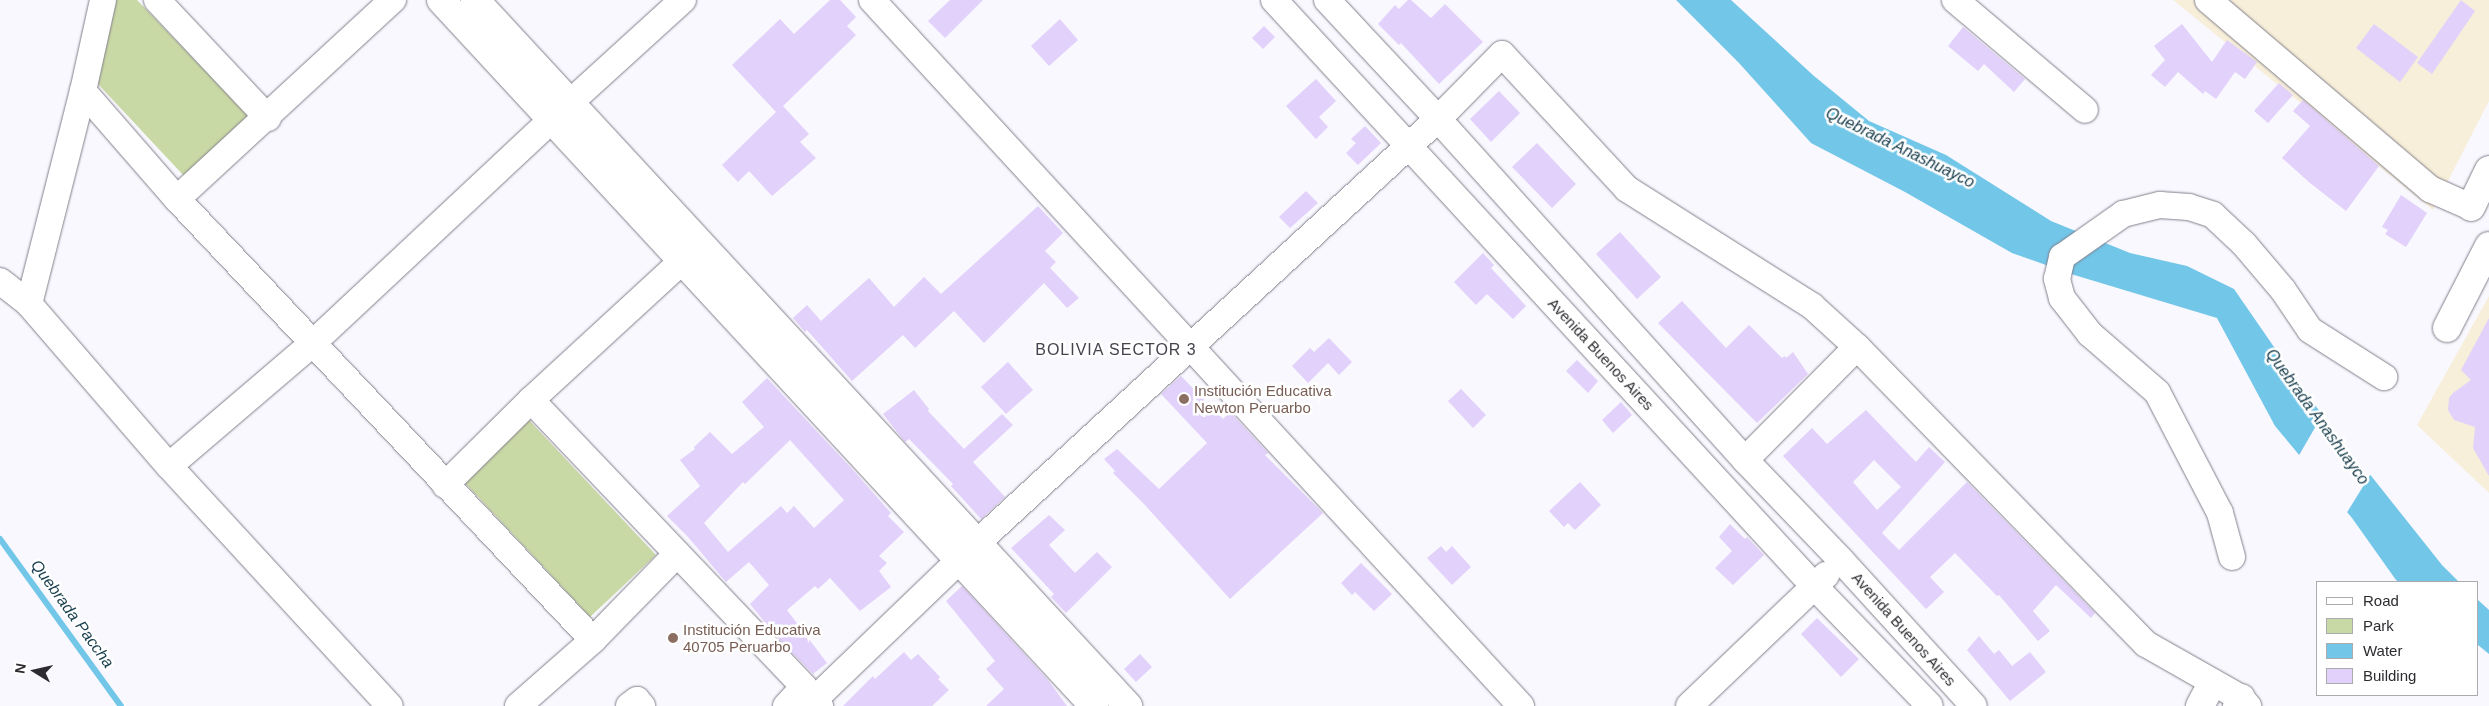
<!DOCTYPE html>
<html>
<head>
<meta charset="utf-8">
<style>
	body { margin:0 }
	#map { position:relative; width:2489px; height:706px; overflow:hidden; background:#f9f8fe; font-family:Arial,sans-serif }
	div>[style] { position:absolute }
	.industrial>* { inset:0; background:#f7efd9 }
	.green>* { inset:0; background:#c9d9a5 }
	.water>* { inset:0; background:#72c6e8 }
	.pier>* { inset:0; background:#f9f8fe }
	.stream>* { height:6px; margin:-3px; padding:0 3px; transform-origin:3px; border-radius:3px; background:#72c6e8 }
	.building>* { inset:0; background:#e2d1fa }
	.roads { filter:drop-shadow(0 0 1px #827f8b) drop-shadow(0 0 1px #827f8b) }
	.minor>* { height:26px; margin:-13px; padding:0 13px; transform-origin:13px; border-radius:13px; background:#fff }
	.major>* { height:28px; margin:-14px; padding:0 14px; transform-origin:14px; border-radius:14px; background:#fff }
	.dots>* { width:14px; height:14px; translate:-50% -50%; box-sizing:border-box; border:2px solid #fff; border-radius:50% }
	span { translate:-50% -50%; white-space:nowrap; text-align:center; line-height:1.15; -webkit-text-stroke:5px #fff; paint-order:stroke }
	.street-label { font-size:15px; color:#2d2b30 }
	.education-label { font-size:15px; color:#785e54 }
	.left { translate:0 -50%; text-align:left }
	.water-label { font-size:16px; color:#193f4e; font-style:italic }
	.neighbourhood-label { font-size:16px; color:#46434e; letter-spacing:1px }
	.legend { position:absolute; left:2316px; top:581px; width:162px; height:115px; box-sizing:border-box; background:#fff; border:1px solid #abaaac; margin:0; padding:6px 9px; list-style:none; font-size:15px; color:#2d2b30 }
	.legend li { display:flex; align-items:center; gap:10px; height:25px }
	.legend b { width:25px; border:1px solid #abaaac }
	.north { position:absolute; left:10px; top:646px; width:50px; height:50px; -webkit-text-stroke:4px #fff; paint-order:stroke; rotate:280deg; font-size:14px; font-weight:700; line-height:20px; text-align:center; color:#2d2b30 }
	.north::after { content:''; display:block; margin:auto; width:18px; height:22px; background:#2d2b30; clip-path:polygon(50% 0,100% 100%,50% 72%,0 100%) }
</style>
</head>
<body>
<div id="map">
	<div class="industrial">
		<i style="clip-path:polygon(2173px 0,2489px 0,2489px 101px,2433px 210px)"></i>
		<i style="clip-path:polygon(2489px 296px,2489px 493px,2417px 425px)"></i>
	</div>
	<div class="green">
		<i style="clip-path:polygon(115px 0,137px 0,248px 115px,185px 177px,96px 82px)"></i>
		<i style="clip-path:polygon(529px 420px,656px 555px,590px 617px,465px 483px)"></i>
	</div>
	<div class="water">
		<i style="clip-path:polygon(1676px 0,1731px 0,1814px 76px,1869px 121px,1946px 155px,2051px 221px,2130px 253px,2187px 266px,2234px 289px,2310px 399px,2442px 565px,2459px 582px,2399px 582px,2396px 580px,2352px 518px,2275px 426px,2217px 318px,2071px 274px,2012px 253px,1905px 192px,1811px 143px,1739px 63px)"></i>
		<i style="clip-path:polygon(2478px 600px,2489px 610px,2489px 654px,2478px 645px)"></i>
	</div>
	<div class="pier">
		<i style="clip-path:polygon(2324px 412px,2372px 472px,2346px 514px,2298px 457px)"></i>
	</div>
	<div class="stream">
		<i style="left:0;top:539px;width:206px;rotate:54.1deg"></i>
	</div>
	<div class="building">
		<i style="clip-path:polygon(830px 0,840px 0,856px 17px,847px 26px,856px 35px,783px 106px,809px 134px,800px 142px,816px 158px,772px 196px,749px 171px,738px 182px,722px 165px,776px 112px,732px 65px,780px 19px,794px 34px)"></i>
		<i style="clip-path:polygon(950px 0,983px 0,945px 38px,928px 21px)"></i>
		<i style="clip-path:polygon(1408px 0,1411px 0,1431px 18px,1445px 4px,1483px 42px,1439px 84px,1401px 43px,1399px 45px,1378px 24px,1395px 5px,1399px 9px)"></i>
		<i style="clip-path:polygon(2461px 0,2475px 11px,2432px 74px,2417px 63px)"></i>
		<i style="clip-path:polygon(1060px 19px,1078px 40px,1049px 66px,1031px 46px)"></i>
		<i style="clip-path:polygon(2182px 24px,2212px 62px,2227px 40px,2257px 62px,2245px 79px,2235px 72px,2216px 99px,2205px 91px,2203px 94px,2178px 72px,2165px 87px,2151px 75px,2165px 60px,2154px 46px)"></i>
		<i style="clip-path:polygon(2374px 24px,2418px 57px,2400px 82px,2356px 48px)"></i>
		<i style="clip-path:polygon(1264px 26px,1275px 37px,1263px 49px,1252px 38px)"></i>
		<i style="clip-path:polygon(1963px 27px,2025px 79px,2014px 92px,1984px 64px,1978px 71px,1948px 46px)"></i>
		<i style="clip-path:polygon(1316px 79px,1336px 101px,1319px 117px,1328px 127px,1316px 139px,1286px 106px)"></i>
		<i style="clip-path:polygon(2279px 83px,2293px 95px,2268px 123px,2254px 111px)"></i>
		<i style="clip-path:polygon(1499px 91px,1520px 113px,1491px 142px,1470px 119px)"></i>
		<i style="clip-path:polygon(2303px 100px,2379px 166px,2346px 211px,2310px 183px,2282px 158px,2310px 126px,2293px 111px)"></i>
		<i style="clip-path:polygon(1365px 126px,1381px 143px,1358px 165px,1346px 153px,1356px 143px,1351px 139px)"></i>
		<i style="clip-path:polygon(1537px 143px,1576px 184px,1552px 208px,1512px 167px)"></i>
		<i style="clip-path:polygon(1306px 191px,1318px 203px,1290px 228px,1279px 217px)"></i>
		<i style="clip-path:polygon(2401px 195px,2427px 213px,2406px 247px,2385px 234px,2388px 230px,2382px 227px)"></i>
		<i style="clip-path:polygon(1038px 206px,1063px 233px,1045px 251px,1056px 262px,1050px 268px,1079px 298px,1067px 308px,1044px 283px,984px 343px,954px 311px,915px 348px,903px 335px,852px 381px,807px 330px,805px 332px,793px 318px,807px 305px,821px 321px,869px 278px,894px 307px,924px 277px,941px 294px)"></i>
		<i style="clip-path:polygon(1620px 232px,1661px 277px,1637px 299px,1596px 254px)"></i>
		<i style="clip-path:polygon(1483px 253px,1494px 265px,1491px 268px,1526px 306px,1513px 319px,1487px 294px,1476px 305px,1454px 282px)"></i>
		<i style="clip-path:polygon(1682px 301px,1726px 348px,1749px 325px,1782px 358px,1785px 356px,1786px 358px,1793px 352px,1808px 374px,1757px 423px,1658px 323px)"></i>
		<i style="clip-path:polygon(2489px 318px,2489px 476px,2473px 448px,2475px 427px,2454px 420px,2448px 410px,2449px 398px,2453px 393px,2471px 380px,2461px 370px)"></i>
		<i style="clip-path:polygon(1329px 338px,1352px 362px,1339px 375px,1328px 363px,1308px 383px,1292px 366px,1310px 348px,1314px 352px)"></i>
		<i style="clip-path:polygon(1577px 360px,1598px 381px,1588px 393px,1566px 371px)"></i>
		<i style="clip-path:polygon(1008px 362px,1033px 390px,1006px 414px,981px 387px)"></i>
		<i style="clip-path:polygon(1181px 376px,1223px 419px,1230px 412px,1268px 453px,1265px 455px,1323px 513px,1230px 599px,1144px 504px,1113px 473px,1115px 471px,1104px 459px,1117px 449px,1159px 489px,1207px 443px,1161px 394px)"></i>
		<i style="clip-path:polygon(evenodd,767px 378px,853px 470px,891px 513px,888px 516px,904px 532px,879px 556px,887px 563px,879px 571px,891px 587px,860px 611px,830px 578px,818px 589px,815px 586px,787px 610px,827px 663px,813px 674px,775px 635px,750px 604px,769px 585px,749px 562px,726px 582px,688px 537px,667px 516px,700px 486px,680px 460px,695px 449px,694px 447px,710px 432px,732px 454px,764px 427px,742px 402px,767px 378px,790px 440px,844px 500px,814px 528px,794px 506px,787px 513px,781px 506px,728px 552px,704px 523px,743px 482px,745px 484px,790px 440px)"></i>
		<i style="clip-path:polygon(1461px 389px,1486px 415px,1473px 428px,1448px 401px)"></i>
		<i style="clip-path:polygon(914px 390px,929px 409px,928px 411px,964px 449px,1002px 414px,1013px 425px,973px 462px,1005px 497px,981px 519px,951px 486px,953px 484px,909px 439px,905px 442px,883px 414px)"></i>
		<i style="clip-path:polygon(1621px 402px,1632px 415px,1613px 433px,1602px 420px)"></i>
		<i style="clip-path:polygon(evenodd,1866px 410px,1916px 462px,1929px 447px,1945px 462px,1882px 533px,1899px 550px,1967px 482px,2095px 613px,2091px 618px,2056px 585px,2033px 611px,2050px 631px,2038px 641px,1999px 595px,1997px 596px,1955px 553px,1930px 577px,1944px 592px,1926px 609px,1783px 456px,1812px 428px,1827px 444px,1866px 410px,1874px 460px,1901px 487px,1877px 510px,1853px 482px,1874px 460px)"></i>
		<i style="clip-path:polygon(1580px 482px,1601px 505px,1575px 530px,1568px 523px,1564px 527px,1549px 511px)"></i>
		<i style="clip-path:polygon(1049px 515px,1065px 530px,1049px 545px,1075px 573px,1097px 552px,1112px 567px,1066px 613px,1051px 597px,1054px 594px,1011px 548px)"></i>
		<i style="clip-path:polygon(1730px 524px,1745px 539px,1747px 537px,1764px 555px,1733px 585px,1715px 568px,1732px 551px,1719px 537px)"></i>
		<i style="clip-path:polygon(1441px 546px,1446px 552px,1452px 546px,1471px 567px,1452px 585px,1427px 558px)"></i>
		<i style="clip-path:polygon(1361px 563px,1392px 594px,1374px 611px,1355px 592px,1352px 595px,1341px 583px)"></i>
		<i style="clip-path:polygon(962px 586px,1048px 680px,1067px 706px,986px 706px,1004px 689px,986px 669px,995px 661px,946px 601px)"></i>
		<i style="clip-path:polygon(1817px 618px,1859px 659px,1841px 677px,1801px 634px)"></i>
		<i style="clip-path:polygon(1979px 636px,1994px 654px,1999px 650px,2012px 666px,2030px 652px,2046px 672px,2010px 701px,1967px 650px)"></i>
		<i style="clip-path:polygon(904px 652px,911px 660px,918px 654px,940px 677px,938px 679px,949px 690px,932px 706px,843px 706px,873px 676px,875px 679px)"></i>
		<i style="clip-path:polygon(1140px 654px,1152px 667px,1136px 682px,1124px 669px)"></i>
	</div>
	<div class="roads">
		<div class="minor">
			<i style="left:157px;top:0;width:162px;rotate:46.8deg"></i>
			<i style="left:872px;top:0;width:959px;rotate:47.41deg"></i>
			<i style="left:1274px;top:0;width:798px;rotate:47.34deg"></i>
			<i style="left:1815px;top:587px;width:165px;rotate:46deg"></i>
			<i style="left:1327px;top:0;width:163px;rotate:47deg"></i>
			<i style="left:1438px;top:119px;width:459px;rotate:48deg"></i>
			<i style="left:1745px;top:460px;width:139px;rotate:46.2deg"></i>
			<i style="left:1841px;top:560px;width:197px;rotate:47.7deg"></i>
			<i style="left:1955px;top:0;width:170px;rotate:40.2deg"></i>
			<i style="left:2208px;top:0;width:292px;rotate:40.4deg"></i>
			<i style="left:2430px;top:189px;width:45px;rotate:23.7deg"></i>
			<i style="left:83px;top:91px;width:143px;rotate:49deg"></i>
			<i style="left:177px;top:199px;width:606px;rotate:46.67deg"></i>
			<i style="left:177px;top:199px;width:294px;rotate:-42.7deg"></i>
			<i style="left:0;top:281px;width:37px;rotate:38deg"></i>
			<i style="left:29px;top:304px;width:214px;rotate:49.2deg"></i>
			<i style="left:169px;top:466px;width:326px;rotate:47.4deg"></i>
			<i style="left:29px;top:304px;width:220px;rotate:-75.8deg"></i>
			<i style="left:83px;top:91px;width:93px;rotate:-77.6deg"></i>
			<i style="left:531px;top:400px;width:396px;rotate:46.4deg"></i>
			<i style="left:804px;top:687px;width:25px;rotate:50deg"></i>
			<i style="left:1745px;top:460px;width:159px;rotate:-45.3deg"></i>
			<i style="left:169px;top:466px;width:189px;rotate:-40.5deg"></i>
			<i style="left:313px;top:343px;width:328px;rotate:-43.1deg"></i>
			<i style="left:552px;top:119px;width:177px;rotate:-42.3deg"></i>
			<i style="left:445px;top:485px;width:121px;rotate:-44.7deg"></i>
			<i style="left:531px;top:400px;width:205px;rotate:-42.6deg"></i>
			<i style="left:2232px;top:557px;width:46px;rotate:-105.3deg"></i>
			<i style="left:2220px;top:513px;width:136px;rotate:-117.5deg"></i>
			<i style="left:2157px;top:392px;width:89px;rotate:-139.1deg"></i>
			<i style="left:2090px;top:334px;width:46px;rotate:-127.9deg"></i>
			<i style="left:2062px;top:298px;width:20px;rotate:-105deg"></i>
			<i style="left:2057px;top:279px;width:23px;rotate:-77deg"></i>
			<i style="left:2062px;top:257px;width:75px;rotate:-35.2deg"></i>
			<i style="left:2123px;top:214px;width:38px;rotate:-14deg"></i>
			<i style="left:2160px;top:205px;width:29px;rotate:4deg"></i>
			<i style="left:2189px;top:207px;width:25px;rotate:18deg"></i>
			<i style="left:2213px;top:215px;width:42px;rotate:43.1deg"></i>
			<i style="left:2244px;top:244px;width:60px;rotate:49.7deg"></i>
			<i style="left:2283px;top:290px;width:48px;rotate:56deg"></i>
			<i style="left:2310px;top:330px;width:88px;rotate:32.4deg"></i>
			<i style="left:814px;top:700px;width:226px;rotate:-43.9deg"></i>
			<i style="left:977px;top:543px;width:626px;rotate:-42.61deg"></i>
			<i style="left:1438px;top:119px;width:91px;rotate:-45.4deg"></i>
			<i style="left:1502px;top:54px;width:184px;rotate:47.2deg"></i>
			<i style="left:1627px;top:189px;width:219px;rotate:32.3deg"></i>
			<i style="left:1812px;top:306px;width:61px;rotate:42.3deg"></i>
			<i style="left:1857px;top:347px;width:414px;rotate:45.8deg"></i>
			<i style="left:2146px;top:644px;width:109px;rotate:29.6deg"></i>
			<i style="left:2241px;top:698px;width:11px;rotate:49deg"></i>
			<i style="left:518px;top:706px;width:100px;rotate:-41.3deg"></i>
			<i style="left:593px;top:640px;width:120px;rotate:-45.7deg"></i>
			<i style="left:629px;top:706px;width:10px;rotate:-37deg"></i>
			<i style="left:637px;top:700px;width:8px;rotate:50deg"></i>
			<i style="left:786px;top:706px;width:26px;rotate:-47deg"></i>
			<i style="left:1689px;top:706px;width:190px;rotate:-43.7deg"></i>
		</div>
		<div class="major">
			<i style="left:441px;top:0;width:962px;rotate:47.23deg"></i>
			<i style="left:475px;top:0;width:962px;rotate:47.23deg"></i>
			<i style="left:2471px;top:207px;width:41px;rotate:-64.1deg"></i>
			<i style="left:2447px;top:328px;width:92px;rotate:-62.9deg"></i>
			<i style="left:2200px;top:706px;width:26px;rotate:-62deg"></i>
			<i style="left:2237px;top:706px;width:9px;rotate:-63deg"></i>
		</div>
	</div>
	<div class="dots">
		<i style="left:1184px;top:399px;background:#8d6e63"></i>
		<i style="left:673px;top:638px;background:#8d6e63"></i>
	</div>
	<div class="street-label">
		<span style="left:1601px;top:354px;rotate:47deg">Avenida Buenos Aires</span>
		<span style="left:1904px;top:629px;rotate:48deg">Avenida Buenos Aires</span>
	</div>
	<div class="education-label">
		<span class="left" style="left:1194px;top:399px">Institución Educativa<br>Newton Peruarbo</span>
		<span class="left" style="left:683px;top:638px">Institución Educativa<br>40705 Peruarbo</span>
	</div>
	<div class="water-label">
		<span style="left:1900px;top:148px;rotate:26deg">Quebrada Anashuayco</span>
		<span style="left:2317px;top:417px;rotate:54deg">Quebrada Anashuayco</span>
		<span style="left:72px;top:614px;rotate:54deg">Quebrada Paccha</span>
	</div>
	<div class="neighbourhood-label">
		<span style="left:1116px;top:350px">BOLIVIA SECTOR 3</span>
	</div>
	<ul class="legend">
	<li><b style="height:6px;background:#fff"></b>Road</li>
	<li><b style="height:14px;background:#c9d9a5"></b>Park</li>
	<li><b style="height:14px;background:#72c6e8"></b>Water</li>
	<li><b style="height:14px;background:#e2d1fa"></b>Building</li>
	</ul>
	<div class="north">N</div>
</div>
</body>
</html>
